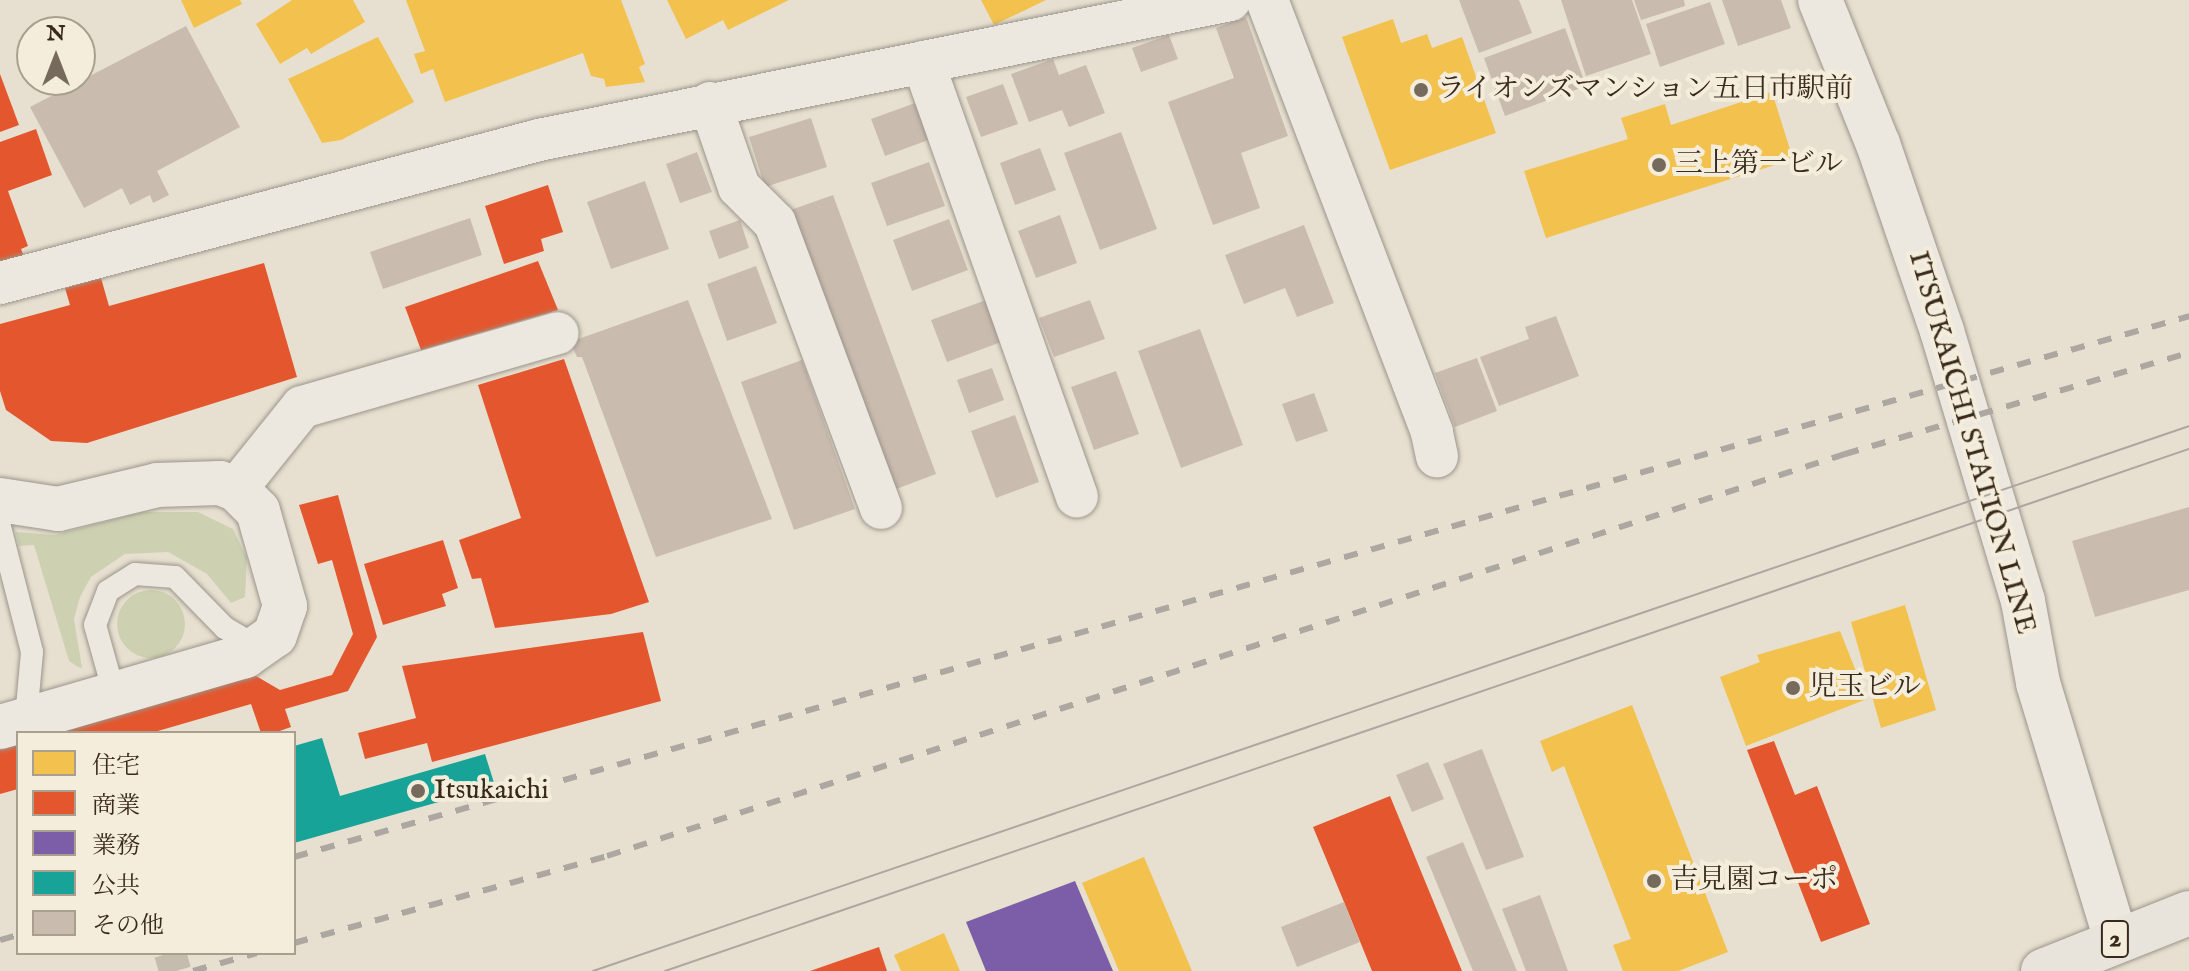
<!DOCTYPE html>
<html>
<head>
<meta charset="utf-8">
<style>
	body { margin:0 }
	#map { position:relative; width:2189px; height:971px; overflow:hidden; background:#e7e0d0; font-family:"IM FELL English","Noto Serif JP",serif }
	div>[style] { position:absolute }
	.green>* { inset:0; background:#cdd1b1 }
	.round { border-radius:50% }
	.homes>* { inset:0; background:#f2c14e }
	.shops>* { inset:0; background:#e4572e }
	.offices>* { inset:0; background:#7b5ea7 }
	.public>* { inset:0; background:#17a398 }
	.building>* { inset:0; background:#cabbaf }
	.pedestrian-tunnel>* { height:32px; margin-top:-16px; transform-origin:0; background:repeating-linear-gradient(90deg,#c4bcac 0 32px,transparent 0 48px) }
	.roads { filter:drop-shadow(0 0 2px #9b958b) drop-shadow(0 0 2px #9b958b) }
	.service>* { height:22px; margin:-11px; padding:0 11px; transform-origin:11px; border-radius:11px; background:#ece8e0 }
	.minor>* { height:42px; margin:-21px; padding:0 21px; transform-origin:21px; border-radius:21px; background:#ece8e0 }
	.secondary>* { height:44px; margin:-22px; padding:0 22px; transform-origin:22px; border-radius:22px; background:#ece8e0 }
	.trunk>* { height:44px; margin:-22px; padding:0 22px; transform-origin:22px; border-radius:22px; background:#e9e4db }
	.tram>* { height:2px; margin:-1px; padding:0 1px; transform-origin:1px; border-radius:1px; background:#aca7a0 }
	.rail>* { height:6px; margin-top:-3px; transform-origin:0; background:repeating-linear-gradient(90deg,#aca7a0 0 14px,transparent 0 28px) }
	.dots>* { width:22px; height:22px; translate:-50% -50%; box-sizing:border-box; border:4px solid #f5eddb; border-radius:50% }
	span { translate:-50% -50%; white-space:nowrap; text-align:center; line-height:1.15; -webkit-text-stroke:8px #f5eddb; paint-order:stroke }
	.shield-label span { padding:2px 6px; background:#f5eddb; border:2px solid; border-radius:6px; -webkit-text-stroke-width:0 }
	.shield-label { font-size:26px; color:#392a1e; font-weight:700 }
	.poi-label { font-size:28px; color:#392a1e }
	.left { translate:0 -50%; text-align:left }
	.street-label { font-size:28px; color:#392a1e }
	.legend { position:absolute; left:16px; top:731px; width:280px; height:224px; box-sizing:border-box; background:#f5eddb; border:2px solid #aa9f8f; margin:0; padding:10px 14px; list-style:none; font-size:24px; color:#392a1e }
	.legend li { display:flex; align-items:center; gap:16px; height:40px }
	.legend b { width:40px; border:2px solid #aa9f8f }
	.north { position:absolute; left:16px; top:16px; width:80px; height:80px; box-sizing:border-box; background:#f5eddb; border:2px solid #aa9f8f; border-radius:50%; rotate:0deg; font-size:22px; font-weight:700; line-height:32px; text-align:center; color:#392a1e }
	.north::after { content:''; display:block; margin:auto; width:28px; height:36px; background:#766a5c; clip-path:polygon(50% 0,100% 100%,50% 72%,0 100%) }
</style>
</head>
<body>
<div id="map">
	<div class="green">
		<i style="clip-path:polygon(142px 512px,198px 512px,233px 529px,247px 558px,245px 597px,231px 603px,207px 574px,168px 552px,125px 554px,91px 577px,80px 597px,74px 619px,82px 668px,78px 667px,69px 661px,34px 545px,19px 546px,16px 532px,55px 535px)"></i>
		<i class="round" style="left:117px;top:590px;width:68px;height:68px"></i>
	</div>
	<div class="homes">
		<i style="clip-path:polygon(181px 0,240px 0,242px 4px,194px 28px)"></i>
		<i style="clip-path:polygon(292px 0,353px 0,365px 22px,311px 54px,307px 48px,280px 64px,256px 24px)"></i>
		<i style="clip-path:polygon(406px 0,621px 0,645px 64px,639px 67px,645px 82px,606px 87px,604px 79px,591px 76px,583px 53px,445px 102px,433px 69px,421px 74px,414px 54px,425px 51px)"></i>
		<i style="clip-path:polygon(667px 0,789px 0,728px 30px,723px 20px,686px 39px)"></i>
		<i style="clip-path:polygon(981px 0,1046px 0,994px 25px)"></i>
		<i style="clip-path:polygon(1393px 19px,1401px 43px,1427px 34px,1432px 48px,1462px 37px,1496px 133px,1390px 170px,1342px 37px)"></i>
		<i style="clip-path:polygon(378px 37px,414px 102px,341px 140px,322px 143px,288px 79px)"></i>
		<i style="clip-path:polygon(1772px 92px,1793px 159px,1546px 238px,1524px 171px,1628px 139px,1621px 118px,1665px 104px,1671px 125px)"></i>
		<i style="clip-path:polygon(1905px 605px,1936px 710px,1881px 728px,1851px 622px)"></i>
		<i style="clip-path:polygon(1840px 631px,1867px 699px,1746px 746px,1720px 677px,1760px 662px,1757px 655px)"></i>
		<i style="clip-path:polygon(1632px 705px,1728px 952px,1678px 971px,1623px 971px,1613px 945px,1631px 939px,1564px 766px,1552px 772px,1540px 741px)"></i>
		<i style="clip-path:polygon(1144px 857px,1192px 971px,1119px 971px,1082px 883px)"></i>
		<i style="clip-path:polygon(944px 933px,960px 971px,901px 971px,894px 955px)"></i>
	</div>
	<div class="shops">
		<i style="clip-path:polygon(0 74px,19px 125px,0 132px)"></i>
		<i style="clip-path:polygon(36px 129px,52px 175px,8px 191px,28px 246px,21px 249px,25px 259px,0 268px,0 142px)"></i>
		<i style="clip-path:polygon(548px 185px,563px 232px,541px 239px,544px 251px,504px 264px,485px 206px)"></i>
		<i style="clip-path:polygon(538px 261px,558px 310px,421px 350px,405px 307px)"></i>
		<i style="clip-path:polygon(264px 263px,297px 377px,87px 443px,51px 441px,6px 410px,0 391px,0 324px,70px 305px,65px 288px,101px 278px,109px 306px)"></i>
		<i style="clip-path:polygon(564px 359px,649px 602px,611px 614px,495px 628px,481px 578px,472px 579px,459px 540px,521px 518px,478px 385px)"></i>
		<i style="clip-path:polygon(338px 495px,377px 637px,348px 691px,285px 709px,291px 727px,274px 733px,261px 733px,251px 704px,151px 733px,56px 733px,256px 676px,280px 690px,332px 675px,353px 634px,332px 560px,318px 564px,299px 505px)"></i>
		<i style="clip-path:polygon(443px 540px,458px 588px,442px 594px,446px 606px,383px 625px,364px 564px)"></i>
		<i style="clip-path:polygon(643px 632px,661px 701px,432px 762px,427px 743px,365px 759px,358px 733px,416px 718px,402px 666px)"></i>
		<i style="clip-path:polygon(1774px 741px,1795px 795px,1817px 786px,1870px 924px,1821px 942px,1747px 750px)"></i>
		<i style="clip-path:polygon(18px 743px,18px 789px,0 794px,0 748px)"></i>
		<i style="clip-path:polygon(1390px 796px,1462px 971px,1372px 971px,1344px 902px,1313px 827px)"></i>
		<i style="clip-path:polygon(879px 947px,887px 971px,810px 971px)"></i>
	</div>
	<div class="offices">
		<i style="clip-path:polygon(1075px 881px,1113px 971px,986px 971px,966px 922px)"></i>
	</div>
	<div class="public">
		<i style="clip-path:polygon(322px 738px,340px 796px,485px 754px,495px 786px,294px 843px,294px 746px)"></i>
	</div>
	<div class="building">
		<i style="clip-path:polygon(1459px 0,1519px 0,1532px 33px,1479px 53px)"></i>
		<i style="clip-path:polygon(1561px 0,1632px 0,1651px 54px,1586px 76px)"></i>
		<i style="clip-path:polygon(1634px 0,1684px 0,1685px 6px,1641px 20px)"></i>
		<i style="clip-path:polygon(1722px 0,1781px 0,1791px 28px,1738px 46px)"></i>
		<i style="clip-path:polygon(1710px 2px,1725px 44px,1660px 67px,1646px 24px)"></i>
		<i style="clip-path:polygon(1246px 17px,1288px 136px,1241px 153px,1260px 208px,1213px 225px,1168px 102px,1234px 78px,1216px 28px)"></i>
		<i style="clip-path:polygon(186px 26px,240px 127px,157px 171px,169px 195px,153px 203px,150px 195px,130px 205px,122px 188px,84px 208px,30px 107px)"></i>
		<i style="clip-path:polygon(1565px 28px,1586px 86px,1505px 116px,1484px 58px)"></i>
		<i style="clip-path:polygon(1169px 35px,1178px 59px,1141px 72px,1132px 48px)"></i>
		<i style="clip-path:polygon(1053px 59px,1059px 75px,1086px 65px,1105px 113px,1069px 127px,1062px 110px,1029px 122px,1011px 74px)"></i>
		<i style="clip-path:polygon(1003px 84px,1018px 124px,981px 137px,966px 97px)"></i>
		<i style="clip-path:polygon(918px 102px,931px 139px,885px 156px,871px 119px)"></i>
		<i style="clip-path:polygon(811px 118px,827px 167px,765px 187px,749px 137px)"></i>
		<i style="clip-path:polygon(1121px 132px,1157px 229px,1100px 250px,1064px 153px)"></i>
		<i style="clip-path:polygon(1040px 148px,1056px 190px,1015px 205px,1000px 163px)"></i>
		<i style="clip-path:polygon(697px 152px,712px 192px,680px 203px,666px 164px)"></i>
		<i style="clip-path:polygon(929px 162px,945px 206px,887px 226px,871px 183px)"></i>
		<i style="clip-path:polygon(645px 181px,669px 249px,611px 269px,587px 202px)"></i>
		<i style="clip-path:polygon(833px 195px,936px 474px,888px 492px,785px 212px)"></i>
		<i style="clip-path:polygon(1060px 215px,1077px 263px,1036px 278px,1018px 231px)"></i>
		<i style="clip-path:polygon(470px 218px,482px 255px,383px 289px,370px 252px)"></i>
		<i style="clip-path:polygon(949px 219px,968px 270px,912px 291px,893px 240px)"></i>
		<i style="clip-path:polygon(740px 220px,749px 248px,719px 259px,709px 231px)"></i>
		<i style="clip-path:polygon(1304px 225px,1334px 303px,1297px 317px,1285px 288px,1244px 304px,1225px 255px)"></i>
		<i style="clip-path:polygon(756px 266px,777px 323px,727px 341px,707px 284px)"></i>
		<i style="clip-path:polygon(989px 299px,1004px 341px,947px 362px,931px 320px)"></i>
		<i style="clip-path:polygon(688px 300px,772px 519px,656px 557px,582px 357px,577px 357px,570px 342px)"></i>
		<i style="clip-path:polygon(1090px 300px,1105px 339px,1054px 357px,1039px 318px)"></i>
		<i style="clip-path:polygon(1556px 316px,1579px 376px,1499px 406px,1480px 357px,1529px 339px,1525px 327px)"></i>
		<i style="clip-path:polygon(1200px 329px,1243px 445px,1181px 468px,1138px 351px)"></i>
		<i style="clip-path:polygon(1477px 358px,1497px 411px,1455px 427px,1435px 373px)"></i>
		<i style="clip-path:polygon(802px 360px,855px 509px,794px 530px,741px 382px)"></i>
		<i style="clip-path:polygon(992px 368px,1004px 400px,969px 413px,957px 380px)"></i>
		<i style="clip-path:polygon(1116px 371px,1139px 434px,1094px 450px,1071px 387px)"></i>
		<i style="clip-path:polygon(1314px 393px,1328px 431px,1296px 442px,1282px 404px)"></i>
		<i style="clip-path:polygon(1015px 415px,1039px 482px,996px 498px,971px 431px)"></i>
		<i style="clip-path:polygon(2189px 507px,2189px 590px,2095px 617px,2072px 541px)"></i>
		<i style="clip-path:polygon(1482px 749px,1524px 857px,1486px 870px,1443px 764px)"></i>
		<i style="clip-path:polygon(1428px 762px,1444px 799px,1412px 812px,1396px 775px)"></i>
		<i style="clip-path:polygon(1463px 842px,1517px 971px,1473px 971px,1426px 857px)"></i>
		<i style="clip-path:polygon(1540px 895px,1568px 971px,1526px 971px,1502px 909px)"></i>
		<i style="clip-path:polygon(1344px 902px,1360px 942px,1297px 967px,1281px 927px)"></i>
	</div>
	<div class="pedestrian-tunnel">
		<i style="left:170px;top:953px;width:19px;rotate:74deg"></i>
	</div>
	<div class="roads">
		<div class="service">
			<i style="left:0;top:527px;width:129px;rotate:75.6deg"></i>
			<i style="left:32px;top:652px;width:66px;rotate:95.2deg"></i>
			<i style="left:114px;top:693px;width:71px;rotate:-105.6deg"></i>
			<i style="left:95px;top:625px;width:36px;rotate:-69deg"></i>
			<i style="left:108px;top:591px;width:32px;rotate:-32deg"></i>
			<i style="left:135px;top:574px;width:40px;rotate:4.3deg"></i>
			<i style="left:175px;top:577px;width:71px;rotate:45.6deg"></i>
			<i style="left:225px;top:628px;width:39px;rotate:30deg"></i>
		</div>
		<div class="minor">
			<i style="left:1267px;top:0;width:463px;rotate:69.1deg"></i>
			<i style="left:1432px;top:433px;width:24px;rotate:78deg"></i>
			<i style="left:923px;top:62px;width:461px;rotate:70.5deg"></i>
			<i style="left:710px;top:103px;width:89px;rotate:71deg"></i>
			<i style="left:739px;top:187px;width:51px;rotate:45deg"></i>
			<i style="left:775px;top:223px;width:304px;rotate:69.6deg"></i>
			<i style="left:0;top:283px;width:558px;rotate:-14.86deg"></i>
			<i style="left:539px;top:140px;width:705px;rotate:-11.45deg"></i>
			<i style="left:236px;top:489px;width:105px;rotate:-51.2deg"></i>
			<i style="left:302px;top:407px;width:266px;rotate:-16.1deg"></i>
		</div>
		<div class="secondary">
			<i style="left:1820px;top:0;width:155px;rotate:68.1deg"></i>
			<i style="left:1878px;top:144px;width:198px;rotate:71.1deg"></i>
			<i style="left:1942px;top:331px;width:282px;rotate:73.3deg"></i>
			<i style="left:2023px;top:601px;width:83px;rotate:79.6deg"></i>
			<i style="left:2038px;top:683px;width:268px;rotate:73.1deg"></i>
			<i style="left:0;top:500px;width:59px;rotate:8.8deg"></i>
			<i style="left:58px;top:509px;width:102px;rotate:-13.6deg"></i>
			<i style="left:157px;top:485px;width:63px;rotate:-1.8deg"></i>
			<i style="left:220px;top:483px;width:17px;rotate:21deg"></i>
			<i style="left:236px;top:489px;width:31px;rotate:45deg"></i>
			<i style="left:258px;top:511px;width:99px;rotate:74.1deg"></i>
			<i style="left:285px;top:606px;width:31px;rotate:109deg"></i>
			<i style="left:275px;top:635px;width:37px;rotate:145deg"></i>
			<i style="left:245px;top:656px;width:255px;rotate:163.8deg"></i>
		</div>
		<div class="trunk">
			<i style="left:2043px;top:971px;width:157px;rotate:-21.7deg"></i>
		</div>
	</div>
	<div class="tram">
		<i style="left:593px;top:971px;width:1686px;rotate:-18.85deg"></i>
		<i style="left:665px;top:971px;width:1611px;rotate:-18.91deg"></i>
	</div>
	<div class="rail">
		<i style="left:294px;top:857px;width:1971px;rotate:-15.93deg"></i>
		<i style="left:0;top:940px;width:19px;rotate:-16deg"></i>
		<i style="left:294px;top:943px;width:325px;rotate:-15.5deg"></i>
		<i style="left:607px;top:856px;width:1302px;rotate:-17.99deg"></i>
		<i style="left:1845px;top:454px;width:359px;rotate:-16.4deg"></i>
		<i style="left:193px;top:971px;width:66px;rotate:-15.7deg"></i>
	</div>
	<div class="dots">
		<i style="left:1421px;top:90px;background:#766a5c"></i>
		<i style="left:1659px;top:165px;background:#766a5c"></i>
		<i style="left:1793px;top:688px;background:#766a5c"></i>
		<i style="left:418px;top:791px;background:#766a5c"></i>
		<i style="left:1654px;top:881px;background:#766a5c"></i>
	</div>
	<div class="shield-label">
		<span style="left:2115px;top:939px">2</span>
	</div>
	<div class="poi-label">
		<span class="left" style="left:1437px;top:90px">ライオンズマンション五日市駅前</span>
		<span class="left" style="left:1675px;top:165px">三上第一ビル</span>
		<span class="left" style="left:1809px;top:688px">児玉ビル</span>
		<span class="left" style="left:434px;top:791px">Itsukaichi</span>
		<span class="left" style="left:1670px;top:881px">吉見園コーポ</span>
	</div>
	<div class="street-label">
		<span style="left:1971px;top:443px;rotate:74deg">ITSUKAICHI STATION LINE</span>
	</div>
	<ul class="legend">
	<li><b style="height:22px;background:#f2c14e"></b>住宅</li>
	<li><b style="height:22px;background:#e4572e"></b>商業</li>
	<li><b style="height:22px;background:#7b5ea7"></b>業務</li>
	<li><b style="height:22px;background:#17a398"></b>公共</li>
	<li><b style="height:22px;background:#cabbaf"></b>その他</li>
	</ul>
	<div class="north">N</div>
</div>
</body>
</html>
